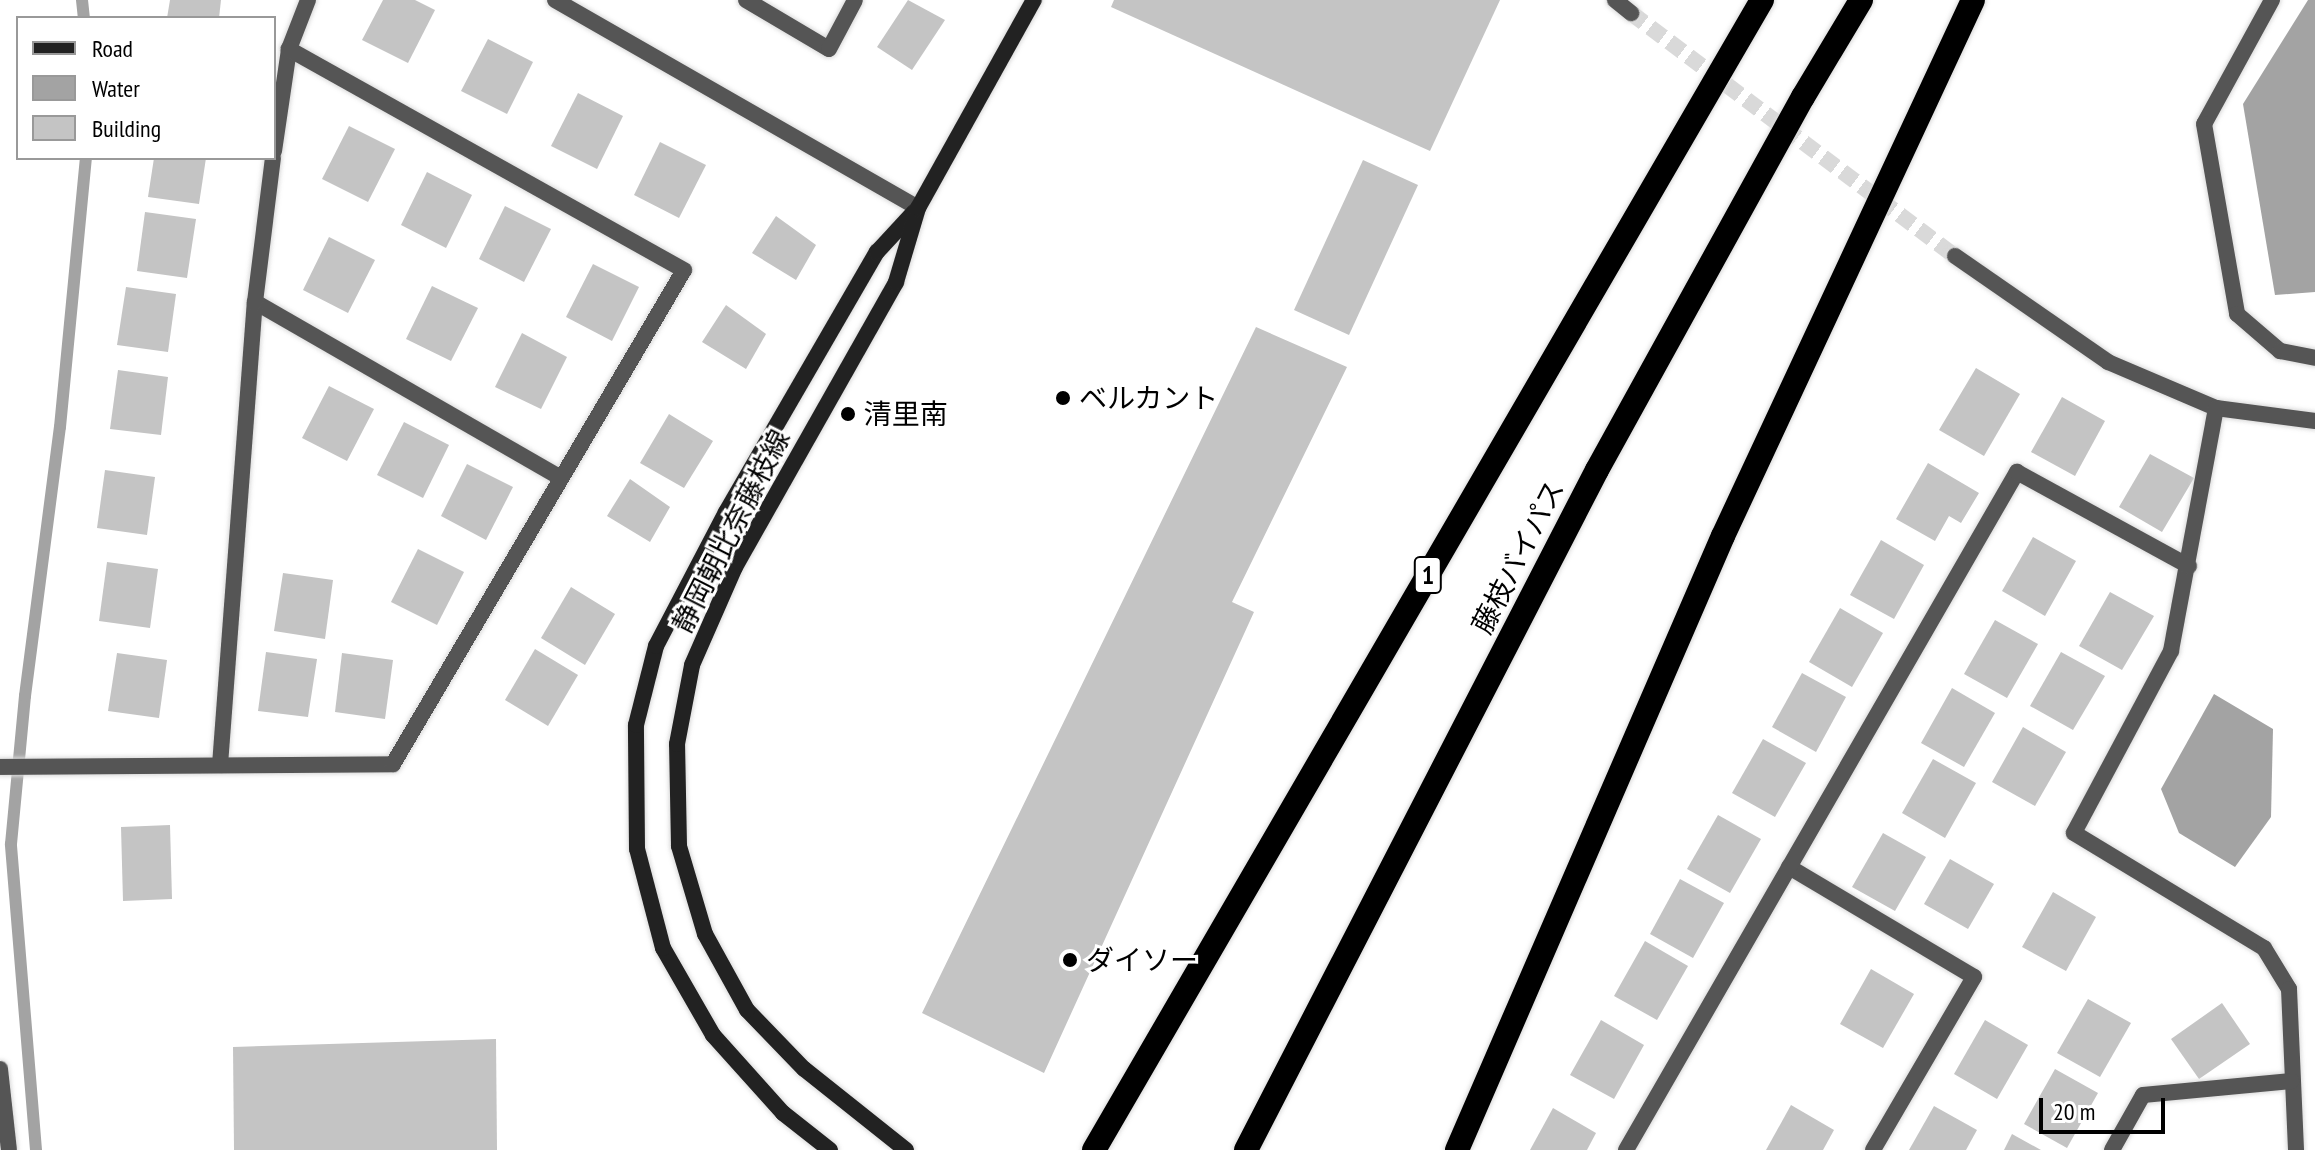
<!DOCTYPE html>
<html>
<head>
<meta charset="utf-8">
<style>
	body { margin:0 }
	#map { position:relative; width:2315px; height:1150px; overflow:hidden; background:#fff; font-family:"PT Sans Narrow","Noto Sans JP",sans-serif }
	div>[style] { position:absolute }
	.water>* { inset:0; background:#a3a3a3 }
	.stream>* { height:12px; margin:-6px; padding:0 6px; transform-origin:6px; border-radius:6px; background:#a3a3a3 }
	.building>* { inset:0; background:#c4c4c4 }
	.minor-tunnel>* { height:16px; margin-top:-8px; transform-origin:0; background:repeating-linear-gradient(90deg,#d9d9d9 0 16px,transparent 0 24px) }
	.roads { filter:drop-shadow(0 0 2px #dbdbdb) drop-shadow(0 0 2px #dbdbdb) }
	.minor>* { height:16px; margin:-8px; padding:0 8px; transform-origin:8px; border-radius:8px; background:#555 }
	.secondary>* { height:16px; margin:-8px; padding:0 8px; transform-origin:8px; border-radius:8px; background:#222 }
	.motorway>* { height:24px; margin:-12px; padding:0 12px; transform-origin:12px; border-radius:12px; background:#000 }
	.dots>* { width:22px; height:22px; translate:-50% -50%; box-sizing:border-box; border:4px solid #fff; border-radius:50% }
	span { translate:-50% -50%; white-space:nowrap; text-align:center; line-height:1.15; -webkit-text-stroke:6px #fff; paint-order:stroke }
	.shield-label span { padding:2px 6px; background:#fff; border:2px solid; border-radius:6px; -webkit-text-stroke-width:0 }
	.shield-label { font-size:26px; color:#000; font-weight:700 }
	.poi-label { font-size:28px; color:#000 }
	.left { translate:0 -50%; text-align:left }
	.street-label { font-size:28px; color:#000 }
	.legend { position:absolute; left:16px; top:16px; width:260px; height:144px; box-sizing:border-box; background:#fff; border:2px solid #999; margin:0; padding:10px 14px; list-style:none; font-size:24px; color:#000 }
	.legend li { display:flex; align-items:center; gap:16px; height:40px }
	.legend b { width:40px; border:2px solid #999 }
	.scale { position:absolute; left:2039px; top:1098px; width:126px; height:36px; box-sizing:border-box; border:4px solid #000; border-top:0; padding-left:10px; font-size:24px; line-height:28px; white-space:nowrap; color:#000; -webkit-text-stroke:6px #fff; paint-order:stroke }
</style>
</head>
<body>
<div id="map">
	<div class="water">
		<i style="clip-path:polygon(2308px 0,2315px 0,2315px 292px,2275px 295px,2243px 104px)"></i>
		<i style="clip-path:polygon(2214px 694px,2273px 729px,2271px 817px,2235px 867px,2179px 833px,2161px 789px)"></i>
	</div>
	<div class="stream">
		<i style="left:82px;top:0;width:18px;rotate:84deg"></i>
		<i style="left:36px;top:1150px;width:307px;rotate:-94.7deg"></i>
		<i style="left:11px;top:844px;width:149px;rotate:-84.6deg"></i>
		<i style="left:25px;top:696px;width:271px;rotate:-82.6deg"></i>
		<i style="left:60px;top:427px;width:270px;rotate:-84.5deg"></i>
	</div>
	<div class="building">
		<i style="clip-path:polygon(170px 0,221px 0,219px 18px,167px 18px)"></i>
		<i style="clip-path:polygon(383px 0,415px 0,435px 10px,408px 63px,362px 40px)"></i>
		<i style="clip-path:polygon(908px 0,945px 20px,912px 70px,877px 47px)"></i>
		<i style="clip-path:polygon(1114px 0,1500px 0,1430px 151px,1111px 7px)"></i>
		<i style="clip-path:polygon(488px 39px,533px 62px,507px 114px,461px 91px)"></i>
		<i style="clip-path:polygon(578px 93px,623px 116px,597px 169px,551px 146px)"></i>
		<i style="clip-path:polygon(349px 126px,395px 149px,368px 202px,322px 179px)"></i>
		<i style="clip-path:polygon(660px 142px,706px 165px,679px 218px,634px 195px)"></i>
		<i style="clip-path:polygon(154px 158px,206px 158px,199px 204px,148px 197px)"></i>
		<i style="clip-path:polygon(1363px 160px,1418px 185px,1349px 335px,1294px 310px)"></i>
		<i style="clip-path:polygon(427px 172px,472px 195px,446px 248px,401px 225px)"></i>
		<i style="clip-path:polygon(505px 206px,551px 229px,524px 282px,479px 259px)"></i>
		<i style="clip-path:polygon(145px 212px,196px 219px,187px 278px,137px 271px)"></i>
		<i style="clip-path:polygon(776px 216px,816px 245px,796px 280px,752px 253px)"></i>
		<i style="clip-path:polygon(329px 237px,375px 260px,348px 313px,303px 290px)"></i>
		<i style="clip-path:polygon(593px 264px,639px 287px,612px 341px,566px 317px)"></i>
		<i style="clip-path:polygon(432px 286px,478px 308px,451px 361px,406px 339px)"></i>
		<i style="clip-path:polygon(126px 287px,176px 294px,168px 352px,117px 345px)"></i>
		<i style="clip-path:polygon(726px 305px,766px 334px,746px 369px,702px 342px)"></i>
		<i style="clip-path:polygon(1256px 327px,1347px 367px,1232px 602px,1254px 612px,1044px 1073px,922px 1013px)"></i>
		<i style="clip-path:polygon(522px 333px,567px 357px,541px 409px,495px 387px)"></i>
		<i style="clip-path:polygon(1976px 368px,2020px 394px,1984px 456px,1939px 430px)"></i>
		<i style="clip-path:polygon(118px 370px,168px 377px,161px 435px,110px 429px)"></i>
		<i style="clip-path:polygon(329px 386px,374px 409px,347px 461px,302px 438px)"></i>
		<i style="clip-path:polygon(2062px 397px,2105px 421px,2075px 476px,2031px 452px)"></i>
		<i style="clip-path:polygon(669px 414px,713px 441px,684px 488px,640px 463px)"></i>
		<i style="clip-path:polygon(404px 422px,449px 445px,423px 498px,377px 475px)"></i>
		<i style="clip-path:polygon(2150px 454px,2194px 478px,2162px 532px,2119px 507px)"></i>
		<i style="clip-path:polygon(1928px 463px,1979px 493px,1961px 523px,1949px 516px,1935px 541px,1896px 519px)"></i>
		<i style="clip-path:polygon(467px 464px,513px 487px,486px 540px,441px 516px)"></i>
		<i style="clip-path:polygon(105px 470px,155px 477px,147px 535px,97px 528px)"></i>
		<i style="clip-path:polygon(630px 479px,670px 507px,650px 542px,607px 516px)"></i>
		<i style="clip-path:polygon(2033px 537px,2076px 561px,2045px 616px,2002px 591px)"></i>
		<i style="clip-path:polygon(1881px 540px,1924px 565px,1894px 619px,1850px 595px)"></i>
		<i style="clip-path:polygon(418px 549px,464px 572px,437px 625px,391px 602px)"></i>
		<i style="clip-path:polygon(107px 562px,158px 569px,150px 628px,99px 621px)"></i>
		<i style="clip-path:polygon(283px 573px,333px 580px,325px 639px,274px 631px)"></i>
		<i style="clip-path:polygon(571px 587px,615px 614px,585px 665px,541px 638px)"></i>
		<i style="clip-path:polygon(2110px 592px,2154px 616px,2122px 670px,2079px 646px)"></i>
		<i style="clip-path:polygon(1840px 608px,1883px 633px,1852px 687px,1809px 662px)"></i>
		<i style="clip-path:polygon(1995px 620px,2038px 644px,2007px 698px,1964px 674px)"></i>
		<i style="clip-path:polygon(535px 649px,578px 675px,548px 726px,505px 700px)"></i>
		<i style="clip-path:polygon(266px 652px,317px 659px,308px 717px,258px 711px)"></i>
		<i style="clip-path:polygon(2061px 652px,2105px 676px,2073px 730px,2030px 706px)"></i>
		<i style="clip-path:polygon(117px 653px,167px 660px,159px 718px,108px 711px)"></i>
		<i style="clip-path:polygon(342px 653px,393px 660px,385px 719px,335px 712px)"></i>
		<i style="clip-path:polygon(1802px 673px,1846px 697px,1816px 752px,1772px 727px)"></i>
		<i style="clip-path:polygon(1952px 688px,1995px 713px,1964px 767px,1921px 743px)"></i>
		<i style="clip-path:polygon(2023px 727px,2066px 752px,2035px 806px,1992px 782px)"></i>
		<i style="clip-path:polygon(1763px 739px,1806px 763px,1775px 817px,1732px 793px)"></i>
		<i style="clip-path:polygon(1933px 759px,1976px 783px,1945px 838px,1902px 813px)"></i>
		<i style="clip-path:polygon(1718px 815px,1761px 839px,1730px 893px,1687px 869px)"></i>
		<i style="clip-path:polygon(170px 825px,172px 899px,123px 901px,121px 827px)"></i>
		<i style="clip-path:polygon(1883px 833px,1926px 857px,1895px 911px,1852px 887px)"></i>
		<i style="clip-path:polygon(1950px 859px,1994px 884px,1968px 929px,1924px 904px)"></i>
		<i style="clip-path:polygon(1680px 879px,1724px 903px,1693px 958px,1650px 934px)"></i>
		<i style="clip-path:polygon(2053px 892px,2096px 917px,2066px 971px,2022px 947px)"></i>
		<i style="clip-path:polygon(1645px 941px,1688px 966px,1657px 1020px,1614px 996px)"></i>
		<i style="clip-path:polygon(1871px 969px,1914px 994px,1883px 1048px,1840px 1024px)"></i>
		<i style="clip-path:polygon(2088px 999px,2131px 1023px,2100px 1077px,2057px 1053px)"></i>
		<i style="clip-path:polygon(2222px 1003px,2250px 1044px,2199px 1079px,2171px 1039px)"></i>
		<i style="clip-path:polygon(1601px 1020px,1644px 1045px,1614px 1099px,1570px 1075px)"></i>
		<i style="clip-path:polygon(1985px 1020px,2028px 1045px,1997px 1099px,1954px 1074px)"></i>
		<i style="clip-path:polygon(496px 1039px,497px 1150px,234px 1150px,233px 1047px)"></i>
		<i style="clip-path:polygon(2055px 1069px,2098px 1093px,2067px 1148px,2024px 1124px)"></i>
		<i style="clip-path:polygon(1791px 1105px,1834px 1130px,1823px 1150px,1766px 1150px)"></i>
		<i style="clip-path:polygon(1934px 1106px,1977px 1130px,1966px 1150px,1909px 1150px)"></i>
		<i style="clip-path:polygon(1553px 1108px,1596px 1133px,1587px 1150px,1530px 1150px)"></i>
		<i style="clip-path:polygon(2012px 1134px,2041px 1150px,2004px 1150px)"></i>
	</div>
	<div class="minor-tunnel">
		<i style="left:1631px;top:13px;width:405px;rotate:36.9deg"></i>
	</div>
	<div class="roads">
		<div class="minor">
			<i style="left:555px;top:0;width:418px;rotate:29.8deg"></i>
			<i style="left:746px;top:0;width:96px;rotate:30.6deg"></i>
			<i style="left:829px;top:49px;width:55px;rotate:-62deg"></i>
			<i style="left:1615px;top:0;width:21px;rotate:39deg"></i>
			<i style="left:2272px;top:0;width:141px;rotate:118.7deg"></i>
			<i style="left:2204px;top:124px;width:193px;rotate:80.1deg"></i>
			<i style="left:2237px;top:314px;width:57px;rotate:40.7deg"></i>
			<i style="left:2280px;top:351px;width:36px;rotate:11deg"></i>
			<i style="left:274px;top:151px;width:103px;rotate:-81.6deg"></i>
			<i style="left:289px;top:49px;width:53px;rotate:-68.8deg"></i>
			<i style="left:1955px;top:256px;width:186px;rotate:34.7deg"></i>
			<i style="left:2108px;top:362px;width:117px;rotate:23.1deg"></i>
			<i style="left:2216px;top:408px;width:100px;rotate:7.5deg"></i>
			<i style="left:255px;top:302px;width:353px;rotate:29.9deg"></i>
			<i style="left:2216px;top:408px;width:247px;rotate:100.5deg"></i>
			<i style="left:2171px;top:651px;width:206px;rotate:118.1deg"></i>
			<i style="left:2074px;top:833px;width:222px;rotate:31.2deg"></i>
			<i style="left:2264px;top:948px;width:48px;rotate:58.6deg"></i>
			<i style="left:2289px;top:989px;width:161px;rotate:87.5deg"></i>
			<i style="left:220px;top:765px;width:464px;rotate:-85.7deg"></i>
			<i style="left:255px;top:302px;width:145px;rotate:-82.9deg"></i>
			<i style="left:0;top:767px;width:393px;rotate:-0.4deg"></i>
			<i style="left:393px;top:764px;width:573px;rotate:-59.5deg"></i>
			<i style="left:684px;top:270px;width:453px;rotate:-150.8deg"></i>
			<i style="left:1789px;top:867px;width:215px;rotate:30.7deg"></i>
			<i style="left:1974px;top:977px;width:200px;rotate:120.3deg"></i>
			<i style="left:0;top:1069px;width:81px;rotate:83.7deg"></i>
			<i style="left:1626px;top:1150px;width:783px;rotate:-60.03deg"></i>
			<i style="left:2017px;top:472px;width:196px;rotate:28.7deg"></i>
			<i style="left:2112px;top:1150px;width:63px;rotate:-60.6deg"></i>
			<i style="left:2143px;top:1095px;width:149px;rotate:-5.4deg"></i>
		</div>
		<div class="secondary">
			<i style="left:830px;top:1150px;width:60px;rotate:-141.8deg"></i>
			<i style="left:783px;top:1113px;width:105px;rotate:-131.9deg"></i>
			<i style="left:713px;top:1035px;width:100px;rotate:-119.9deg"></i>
			<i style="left:663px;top:948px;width:102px;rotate:-104.7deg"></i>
			<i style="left:637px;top:849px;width:124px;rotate:-90.5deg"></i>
			<i style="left:636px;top:725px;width:81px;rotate:-75.8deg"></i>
			<i style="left:656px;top:646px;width:151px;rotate:-62.4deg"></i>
			<i style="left:726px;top:512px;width:301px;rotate:-59.9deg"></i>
			<i style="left:877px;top:252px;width:54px;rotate:-47.2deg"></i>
			<i style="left:906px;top:1150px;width:130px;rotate:-141.5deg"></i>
			<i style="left:804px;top:1069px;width:82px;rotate:-134deg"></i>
			<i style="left:747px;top:1010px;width:87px;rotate:-118.9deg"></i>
			<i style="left:705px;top:934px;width:92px;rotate:-106.5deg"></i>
			<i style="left:679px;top:846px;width:102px;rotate:-91.1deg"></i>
			<i style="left:677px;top:744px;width:80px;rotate:-79.2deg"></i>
			<i style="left:692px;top:665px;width:107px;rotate:-66.3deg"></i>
			<i style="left:735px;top:567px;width:327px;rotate:-60.5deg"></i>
			<i style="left:896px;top:282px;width:77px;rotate:-73.4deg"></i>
			<i style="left:918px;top:208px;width:238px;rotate:-60.9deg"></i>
		</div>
		<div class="motorway">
			<i style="left:1094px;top:1150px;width:1330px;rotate:-59.85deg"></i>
			<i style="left:1246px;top:1150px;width:765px;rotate:-62.7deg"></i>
			<i style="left:1597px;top:470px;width:426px;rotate:-61.1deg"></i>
			<i style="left:1803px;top:97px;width:113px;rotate:-59.1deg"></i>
			<i style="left:1457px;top:1150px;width:669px;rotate:-66.58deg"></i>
			<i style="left:1723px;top:536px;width:591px;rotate:-64.99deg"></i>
		</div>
	</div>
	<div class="dots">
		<i style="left:1063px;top:398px;background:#000"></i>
		<i style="left:848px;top:414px;background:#000"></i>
		<i style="left:1070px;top:960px;background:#000"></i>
	</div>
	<div class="shield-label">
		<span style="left:1428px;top:575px">1</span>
	</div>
	<div class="poi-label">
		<span class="left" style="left:1079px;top:398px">ベルカント</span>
		<span class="left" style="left:864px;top:414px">清里南</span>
		<span class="left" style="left:1086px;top:960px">ダイソー</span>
	</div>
	<div class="street-label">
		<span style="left:731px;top:531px;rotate:-63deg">静岡朝比奈藤枝線</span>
		<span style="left:1518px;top:557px;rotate:-63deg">藤枝バイパス</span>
	</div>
	<ul class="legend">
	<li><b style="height:10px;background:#222"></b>Road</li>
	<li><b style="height:22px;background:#a3a3a3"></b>Water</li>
	<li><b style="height:22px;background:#c4c4c4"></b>Building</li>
	</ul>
	<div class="scale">20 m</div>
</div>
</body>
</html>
